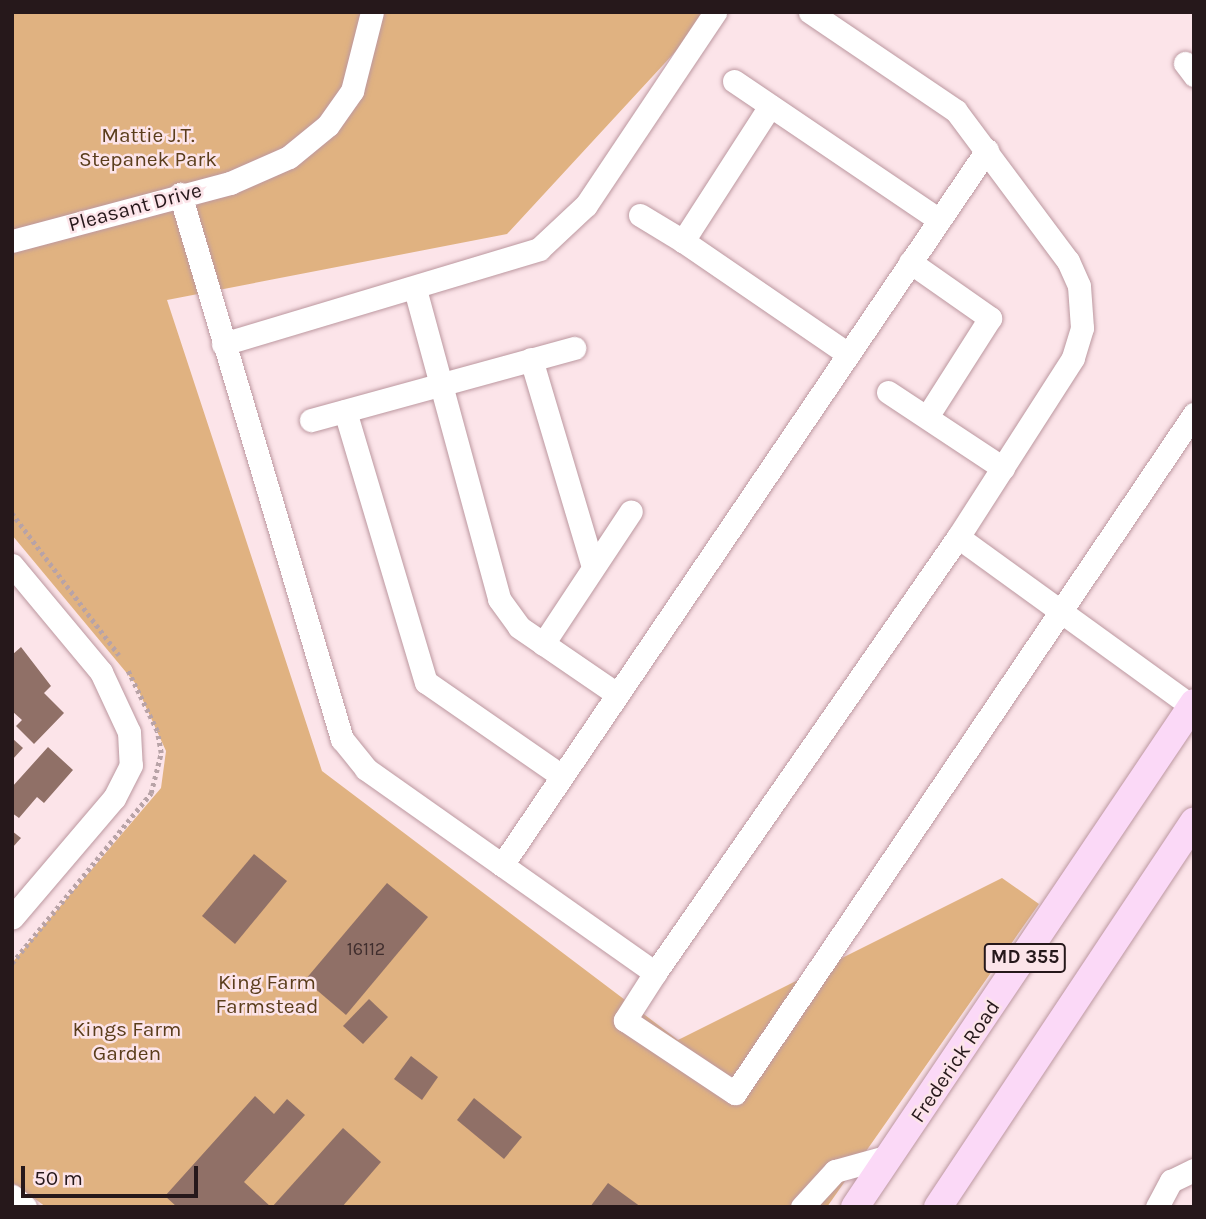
<!DOCTYPE html>
<html>
<head>
<meta charset="utf-8">
<style>
	body { margin:0 }
	#map { position:relative; width:1206px; height:1219px; overflow:hidden; background:#fce4e9; font-family:Karla,sans-serif }
	div>[style] { position:absolute }
	.green>* { inset:0; background:#e0b281 }
	.building>* { inset:0; background:#907067 }
	.path>* { height:4.5px; margin-top:-2.25px; transform-origin:0; background:repeating-linear-gradient(90deg,#b8a3a7 0 3.5px,transparent 0 7px) }
	.roads { filter:drop-shadow(0 0 2px #bc98a0) drop-shadow(0 0 2px #bc98a0) }
	.minor>* { height:23px; margin:-11.5px; padding:0 11.5px; transform-origin:11.5px; border-radius:11.5px; background:#fff }
	.major>* { height:28px; margin:-14px; padding:0 14px; transform-origin:14px; border-radius:14px; background:#fbd9f7 }
	span { translate:-50% -50%; white-space:nowrap; text-align:center; line-height:1.15; -webkit-text-stroke:5px #fce4e9; paint-order:stroke }
	.number-label { font-size:18px; color:#402e2e }
	.number-label span { -webkit-text-stroke-width:0 }
	.shield-label span { padding:2px 5px; background:#fce4e9; border:2px solid; border-radius:5px; -webkit-text-stroke-width:0 }
	.shield-label { font-size:19px; color:#26181b; font-weight:700 }
	.park-label { font-size:21px; color:#5a3d1b }
	.street-label { font-size:21px; color:#26181b }
	.frame { position:absolute; inset:0; border:14px solid #26181b; pointer-events:none }
	.scale { position:absolute; left:21px; top:1166px; width:177px; height:32px; box-sizing:border-box; border:4px solid #26181b; border-top:0; padding-left:9px; font-size:21px; line-height:24px; white-space:nowrap; color:#26181b; -webkit-text-stroke:5px #fce4e9; paint-order:stroke }
</style>
</head>
<body>
<div id="map">
	<div class="green">
		<i style="clip-path:polygon(12px 12px,712px 12px,507px 234px,167px 300px,322px 771px,678px 1040px,1002px 878px,1039px 904px,827px 1207px,46px 1207px,12px 1182px,12px 963px,161px 788px,166px 751px,135px 683px,12px 535px)"></i>
	</div>
	<div class="building">
		<i style="clip-path:polygon(21px 647px,51px 686px,44px 693px,64px 713px,34px 744px,16px 726px,22px 720px,12px 711px,12px 655px)"></i>
		<i style="clip-path:polygon(12px 738px,23px 748px,12px 760px)"></i>
		<i style="clip-path:polygon(48px 747px,73px 770px,44px 803px,37px 797px,19px 818px,12px 813px,12px 787px)"></i>
		<i style="clip-path:polygon(12px 831px,21px 838px,12px 848px)"></i>
		<i style="clip-path:polygon(254px 854px,287px 881px,235px 944px,202px 916px)"></i>
		<i style="clip-path:polygon(387px 883px,428px 917px,346px 1015px,305px 980px)"></i>
		<i style="clip-path:polygon(369px 999px,388px 1017px,363px 1044px,343px 1026px)"></i>
		<i style="clip-path:polygon(411px 1056px,438px 1077px,422px 1100px,394px 1079px)"></i>
		<i style="clip-path:polygon(255px 1096px,274px 1114px,287px 1099px,305px 1115px,244px 1182px,271px 1207px,177px 1207px,165px 1196px)"></i>
		<i style="clip-path:polygon(474px 1098px,522px 1137px,504px 1159px,457px 1120px)"></i>
		<i style="clip-path:polygon(343px 1128px,381px 1162px,342px 1207px,272px 1207px)"></i>
		<i style="clip-path:polygon(608px 1183px,641px 1207px,590px 1207px)"></i>
	</div>
	<div class="path">
		<i style="left:12px;top:513px;width:178px;rotate:53deg"></i>
		<i style="left:12px;top:963px;width:220px;rotate:-50.7deg"></i>
		<i style="left:151px;top:793px;width:41px;rotate:-76deg"></i>
		<i style="left:161px;top:753px;width:22px;rotate:-100deg"></i>
		<i style="left:157px;top:731px;width:69px;rotate:-115.8deg"></i>
	</div>
	<div class="roads">
		<div class="minor">
			<i style="left:810px;top:12px;width:176px;rotate:34.1deg"></i>
			<i style="left:956px;top:111px;width:187px;rotate:53.3deg"></i>
			<i style="left:1068px;top:261px;width:27px;rotate:66deg"></i>
			<i style="left:1079px;top:286px;width:42px;rotate:85.9deg"></i>
			<i style="left:1082px;top:328px;width:31px;rotate:107deg"></i>
			<i style="left:1073px;top:358px;width:213px;rotate:122.7deg"></i>
			<i style="left:1185px;top:63px;width:15px;rotate:53deg"></i>
			<i style="left:734px;top:81px;width:248px;rotate:34.1deg"></i>
			<i style="left:770px;top:106px;width:161px;rotate:122.8deg"></i>
			<i style="left:683px;top:241px;width:200px;rotate:34.4deg"></i>
			<i style="left:180px;top:194px;width:569px;rotate:73.45deg"></i>
			<i style="left:342px;top:739px;width:38px;rotate:51deg"></i>
			<i style="left:366px;top:769px;width:354px;rotate:35.2deg"></i>
			<i style="left:655px;top:973px;width:531px;rotate:-55.2deg"></i>
			<i style="left:958px;top:537px;width:291px;rotate:35.9deg"></i>
			<i style="left:640px;top:215px;width:50px;rotate:31.2deg"></i>
			<i style="left:12px;top:241px;width:226px;rotate:-14.9deg"></i>
			<i style="left:230px;top:183px;width:64px;rotate:-23.8deg"></i>
			<i style="left:289px;top:157px;width:50px;rotate:-39.4deg"></i>
			<i style="left:328px;top:125px;width:42px;rotate:-54.8deg"></i>
			<i style="left:352px;top:91px;width:81px;rotate:-75.8deg"></i>
			<i style="left:910px;top:262px;width:98px;rotate:35deg"></i>
			<i style="left:990px;top:318px;width:117px;rotate:122.5deg"></i>
			<i style="left:415px;top:289px;width:321px;rotate:74.8deg"></i>
			<i style="left:499px;top:599px;width:34px;rotate:54deg"></i>
			<i style="left:519px;top:627px;width:119px;rotate:34.4deg"></i>
			<i style="left:223px;top:344px;width:330px;rotate:-16.7deg"></i>
			<i style="left:539px;top:249px;width:64px;rotate:-43.1deg"></i>
			<i style="left:586px;top:205px;width:232px;rotate:-56.2deg"></i>
			<i style="left:531px;top:359px;width:217px;rotate:73.4deg"></i>
			<i style="left:888px;top:392px;width:138px;rotate:33.5deg"></i>
			<i style="left:345px;top:411px;width:283px;rotate:73.4deg"></i>
			<i style="left:426px;top:682px;width:165px;rotate:34.7deg"></i>
			<i style="left:311px;top:420px;width:273px;rotate:-15.3deg"></i>
			<i style="left:12px;top:565px;width:139px;rotate:50.2deg"></i>
			<i style="left:101px;top:672px;width:66px;rotate:65deg"></i>
			<i style="left:129px;top:732px;width:33px;rotate:87deg"></i>
			<i style="left:131px;top:765px;width:37px;rotate:117deg"></i>
			<i style="left:114px;top:798px;width:157px;rotate:130.4deg"></i>
			<i style="left:543px;top:644px;width:159px;rotate:-56.5deg"></i>
			<i style="left:502px;top:865px;width:864px;rotate:-55.85deg"></i>
			<i style="left:655px;top:973px;width:56px;rotate:122.6deg"></i>
			<i style="left:625px;top:1020px;width:132px;rotate:33.6deg"></i>
			<i style="left:735px;top:1093px;width:820px;rotate:-55.94deg"></i>
			<i style="left:12px;top:1196px;width:17px;rotate:40deg"></i>
			<i style="left:802px;top:1207px;width:49px;rotate:-47.5deg"></i>
			<i style="left:835px;top:1171px;width:56px;rotate:-15.5deg"></i>
			<i style="left:1157px;top:1207px;width:30px;rotate:-62deg"></i>
			<i style="left:1171px;top:1181px;width:25px;rotate:-26deg"></i>
		</div>
		<div class="major">
			<i style="left:855px;top:1207px;width:607px;rotate:-56.07deg"></i>
			<i style="left:938px;top:1207px;width:463px;rotate:-56.4deg"></i>
		</div>
	</div>
	<div class="number-label">
		<span style="left:366px;top:949px">16112</span>
	</div>
	<div class="shield-label">
		<span style="left:1025px;top:958px">MD 355</span>
	</div>
	<div class="park-label">
		<span style="left:148px;top:147px">Mattie J.T.<br>Stepanek Park</span>
		<span style="left:267px;top:994px">King Farm<br>Farmstead</span>
		<span style="left:127px;top:1041px">Kings Farm<br>Garden</span>
	</div>
	<div class="street-label">
		<span style="left:135px;top:207px;rotate:-15deg">Pleasant Drive</span>
		<span style="left:955px;top:1061px;rotate:-56deg">Frederick Road</span>
	</div>
	<div class="frame"></div>
	<div class="scale">50 m</div>
</div>
</body>
</html>
